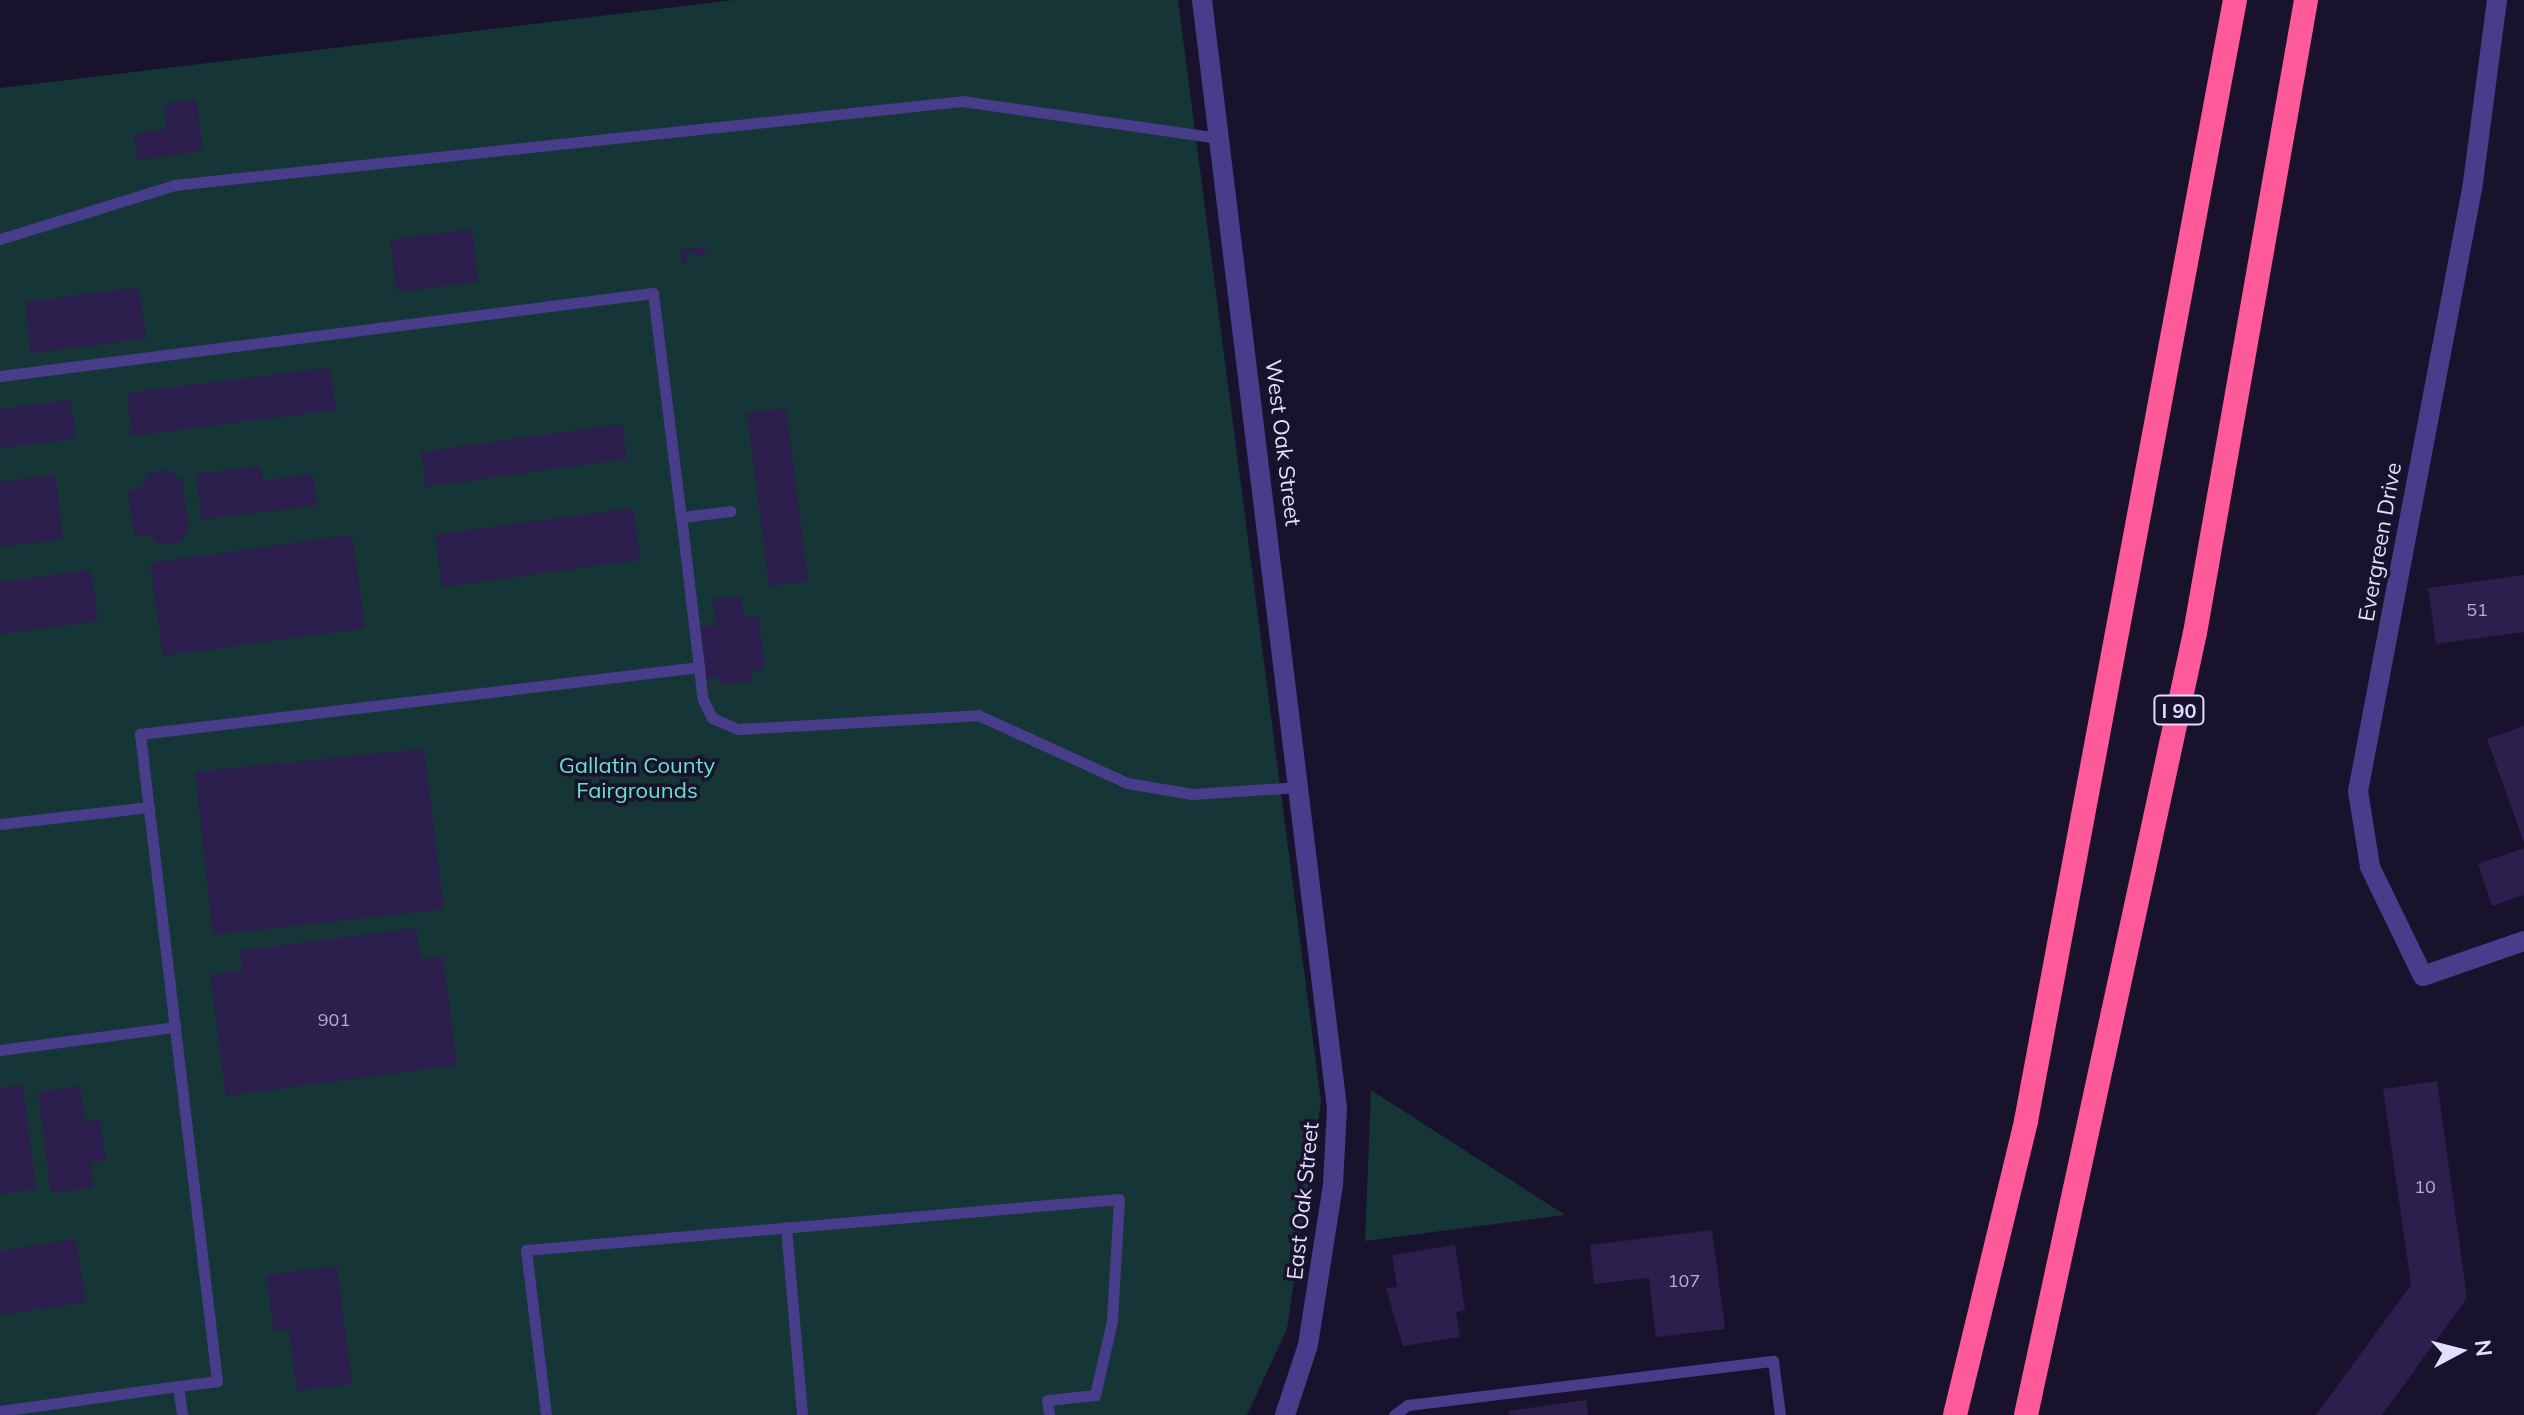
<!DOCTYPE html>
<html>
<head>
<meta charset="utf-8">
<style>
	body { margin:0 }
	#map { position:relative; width:2524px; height:1415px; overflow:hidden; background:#19122c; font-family:Mulish,sans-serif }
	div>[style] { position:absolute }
	.green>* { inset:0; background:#153536 }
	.building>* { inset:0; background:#2c1e4d }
	.service>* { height:11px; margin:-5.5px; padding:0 5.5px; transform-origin:5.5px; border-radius:5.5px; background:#473d8b }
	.minor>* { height:20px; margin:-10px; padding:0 10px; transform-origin:10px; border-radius:10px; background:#473d8b }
	.tertiary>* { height:20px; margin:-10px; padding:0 10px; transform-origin:10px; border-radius:10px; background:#473d8b }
	.motorway>* { height:24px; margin:-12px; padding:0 12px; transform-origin:12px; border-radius:12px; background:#fe5999 }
	span { translate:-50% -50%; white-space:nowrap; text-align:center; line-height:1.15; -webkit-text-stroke:7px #19122c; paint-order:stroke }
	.number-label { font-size:18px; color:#b6add2 }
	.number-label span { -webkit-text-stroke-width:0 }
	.shield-label span { padding:2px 6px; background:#19122c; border:2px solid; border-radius:6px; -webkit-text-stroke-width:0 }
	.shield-label { font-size:20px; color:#e4ddff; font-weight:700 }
	.street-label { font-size:22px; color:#e4ddff }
	.park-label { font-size:22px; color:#67e1cd }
	.north { position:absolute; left:2420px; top:1311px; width:80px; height:80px; -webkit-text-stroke:6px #19122c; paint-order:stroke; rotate:83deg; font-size:22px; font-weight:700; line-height:32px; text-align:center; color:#e4ddff }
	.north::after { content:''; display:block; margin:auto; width:28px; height:36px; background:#e4ddff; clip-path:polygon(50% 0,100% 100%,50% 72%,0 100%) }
</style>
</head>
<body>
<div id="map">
	<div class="green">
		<i style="clip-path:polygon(734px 0,1178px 0,1321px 1101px,1287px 1329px,1247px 1415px,0 1415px,0 88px)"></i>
		<i style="clip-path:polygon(1371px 1090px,1565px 1215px,1365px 1241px)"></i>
	</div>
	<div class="building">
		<i style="clip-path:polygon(196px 99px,203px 151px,137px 160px,134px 134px,167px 129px,164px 104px)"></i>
		<i style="clip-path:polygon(472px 229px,478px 282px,397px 292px,390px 240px)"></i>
		<i style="clip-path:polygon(704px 247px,706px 258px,687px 252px,688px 262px,682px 263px,681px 250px)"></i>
		<i style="clip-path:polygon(139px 287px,146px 339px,31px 353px,25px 302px)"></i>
		<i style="clip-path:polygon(330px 368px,336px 410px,132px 436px,127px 393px)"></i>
		<i style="clip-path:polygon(71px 400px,76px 439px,0 448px,0 409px)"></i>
		<i style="clip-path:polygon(786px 408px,808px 581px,769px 586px,747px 413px)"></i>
		<i style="clip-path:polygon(622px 424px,627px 459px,426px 487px,421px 452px)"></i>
		<i style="clip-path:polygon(261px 466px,263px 481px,313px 474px,317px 505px,202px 520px,196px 474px)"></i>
		<i style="clip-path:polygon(168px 470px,182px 480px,189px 529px,181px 542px,161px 545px,149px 535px,135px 537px,128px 491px,141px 488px,149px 473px)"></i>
		<i style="clip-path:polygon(55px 475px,63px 539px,0 547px,0 482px)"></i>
		<i style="clip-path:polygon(633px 508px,640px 560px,442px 587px,435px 535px)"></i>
		<i style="clip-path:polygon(352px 535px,365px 628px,163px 656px,150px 563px)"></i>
		<i style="clip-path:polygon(91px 570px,98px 621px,0 634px,0 582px)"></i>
		<i style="clip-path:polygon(2524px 575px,2524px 632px,2436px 644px,2428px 588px)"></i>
		<i style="clip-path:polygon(741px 596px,744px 618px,758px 616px,765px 669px,750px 671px,752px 681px,720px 685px,719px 677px,706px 679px,700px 627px,716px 625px,713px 599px)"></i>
		<i style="clip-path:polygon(2524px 726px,2524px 843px,2487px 739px)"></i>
		<i style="clip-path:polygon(424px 749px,444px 909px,213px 935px,195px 772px)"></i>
		<i style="clip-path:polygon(2524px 848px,2524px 895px,2492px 906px,2478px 864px)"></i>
		<i style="clip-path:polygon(416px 928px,421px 959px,443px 956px,457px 1065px,226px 1096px,210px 975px,243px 970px,240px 951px)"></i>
		<i style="clip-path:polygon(2437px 1081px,2467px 1298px,2382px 1415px,2316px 1415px,2411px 1285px,2383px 1089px)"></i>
		<i style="clip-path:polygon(23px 1085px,36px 1189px,0 1194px,0 1088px)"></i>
		<i style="clip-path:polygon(80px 1086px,86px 1122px,100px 1119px,106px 1160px,91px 1162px,93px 1188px,51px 1193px,38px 1092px)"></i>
		<i style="clip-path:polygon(1712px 1230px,1725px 1329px,1656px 1337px,1649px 1278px,1594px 1284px,1590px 1245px)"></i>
		<i style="clip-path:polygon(76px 1239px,86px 1302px,0 1315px,0 1251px)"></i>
		<i style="clip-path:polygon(1455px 1245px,1465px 1310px,1456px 1312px,1460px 1337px,1403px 1346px,1386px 1288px,1397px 1287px,1392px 1255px)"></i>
		<i style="clip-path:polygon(337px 1266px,352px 1384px,297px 1391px,289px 1329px,274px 1331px,266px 1275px)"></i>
		<i style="clip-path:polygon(1586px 1400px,1588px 1415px,1509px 1415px,1508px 1411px)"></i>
	</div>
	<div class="service">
		<i style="left:0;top:239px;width:182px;rotate:-17.2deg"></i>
		<i style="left:174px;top:185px;width:792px;rotate:-6.08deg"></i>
		<i style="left:962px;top:101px;width:261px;rotate:8.2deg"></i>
		<i style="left:0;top:376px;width:658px;rotate:-7.24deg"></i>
		<i style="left:653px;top:293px;width:226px;rotate:82.9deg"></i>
		<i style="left:699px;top:667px;width:31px;rotate:84deg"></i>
		<i style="left:702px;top:698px;width:22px;rotate:63deg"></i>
		<i style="left:712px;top:718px;width:28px;rotate:23deg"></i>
		<i style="left:738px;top:729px;width:240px;rotate:-3.3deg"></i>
		<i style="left:978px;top:715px;width:164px;rotate:24.5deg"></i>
		<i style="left:1127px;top:783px;width:66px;rotate:9.6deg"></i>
		<i style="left:1192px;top:794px;width:108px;rotate:-3.7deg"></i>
		<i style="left:0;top:824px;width:150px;rotate:-6.5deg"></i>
		<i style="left:0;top:1050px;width:177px;rotate:-7.5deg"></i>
		<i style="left:786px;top:1227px;width:189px;rotate:85.1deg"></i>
		<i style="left:178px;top:1386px;width:39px;rotate:-7deg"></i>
		<i style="left:217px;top:1381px;width:652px;rotate:-96.79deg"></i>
		<i style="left:140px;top:734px;width:563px;rotate:-6.83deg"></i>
		<i style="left:699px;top:667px;width:151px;rotate:-96.8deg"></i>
		<i style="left:681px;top:517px;width:50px;rotate:-6.8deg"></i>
		<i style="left:0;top:1411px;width:180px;rotate:-8deg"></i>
		<i style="left:178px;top:1386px;width:29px;rotate:82deg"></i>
		<i style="left:546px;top:1415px;width:166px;rotate:-96.9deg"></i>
		<i style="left:526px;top:1250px;width:595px;rotate:-4.92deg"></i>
		<i style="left:1119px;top:1199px;width:122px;rotate:93.3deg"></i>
		<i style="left:1112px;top:1321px;width:76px;rotate:102.9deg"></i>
		<i style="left:1095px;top:1395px;width:48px;rotate:174.1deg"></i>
		<i style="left:1047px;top:1400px;width:15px;rotate:82deg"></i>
		<i style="left:1394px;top:1415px;width:17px;rotate:-36deg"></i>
		<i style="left:1408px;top:1405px;width:368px;rotate:-6.9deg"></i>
		<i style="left:1773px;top:1361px;width:54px;rotate:82.6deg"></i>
	</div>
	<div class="minor">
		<i style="left:2497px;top:0;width:191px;rotate:97.5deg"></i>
		<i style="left:2472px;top:189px;width:613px;rotate:100.72deg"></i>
		<i style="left:2358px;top:791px;width:77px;rotate:81deg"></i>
		<i style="left:2370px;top:867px;width:121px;rotate:64.1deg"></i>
		<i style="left:2423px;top:976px;width:107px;rotate:-19.1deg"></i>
	</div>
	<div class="tertiary">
		<i style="left:1202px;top:0;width:1116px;rotate:83.05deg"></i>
		<i style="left:1337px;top:1108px;width:77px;rotate:93deg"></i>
		<i style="left:1333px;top:1185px;width:162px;rotate:98.9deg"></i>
		<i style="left:1308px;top:1345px;width:74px;rotate:108.2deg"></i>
	</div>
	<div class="motorway">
		<i style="left:1955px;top:1415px;width:302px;rotate:-76.4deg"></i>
		<i style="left:2026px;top:1121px;width:1140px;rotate:-79.44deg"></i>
		<i style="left:2026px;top:1415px;width:800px;rotate:-77.81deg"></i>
		<i style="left:2195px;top:633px;width:643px;rotate:-80.05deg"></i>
	</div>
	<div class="number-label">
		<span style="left:2477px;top:610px">51</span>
		<span style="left:334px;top:1020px">901</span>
		<span style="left:2425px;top:1187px">10</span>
		<span style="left:1684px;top:1281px">107</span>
	</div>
	<div class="shield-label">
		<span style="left:2179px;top:710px">I 90</span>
	</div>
	<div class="street-label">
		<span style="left:1283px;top:443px;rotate:83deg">West Oak Street</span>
		<span style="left:2380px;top:542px;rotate:-80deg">Evergreen Drive</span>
		<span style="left:1303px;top:1201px;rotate:-84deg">East Oak Street</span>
	</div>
	<div class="park-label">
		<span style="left:637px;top:778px">Gallatin County<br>Fairgrounds</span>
	</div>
	<div class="north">N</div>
</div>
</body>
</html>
